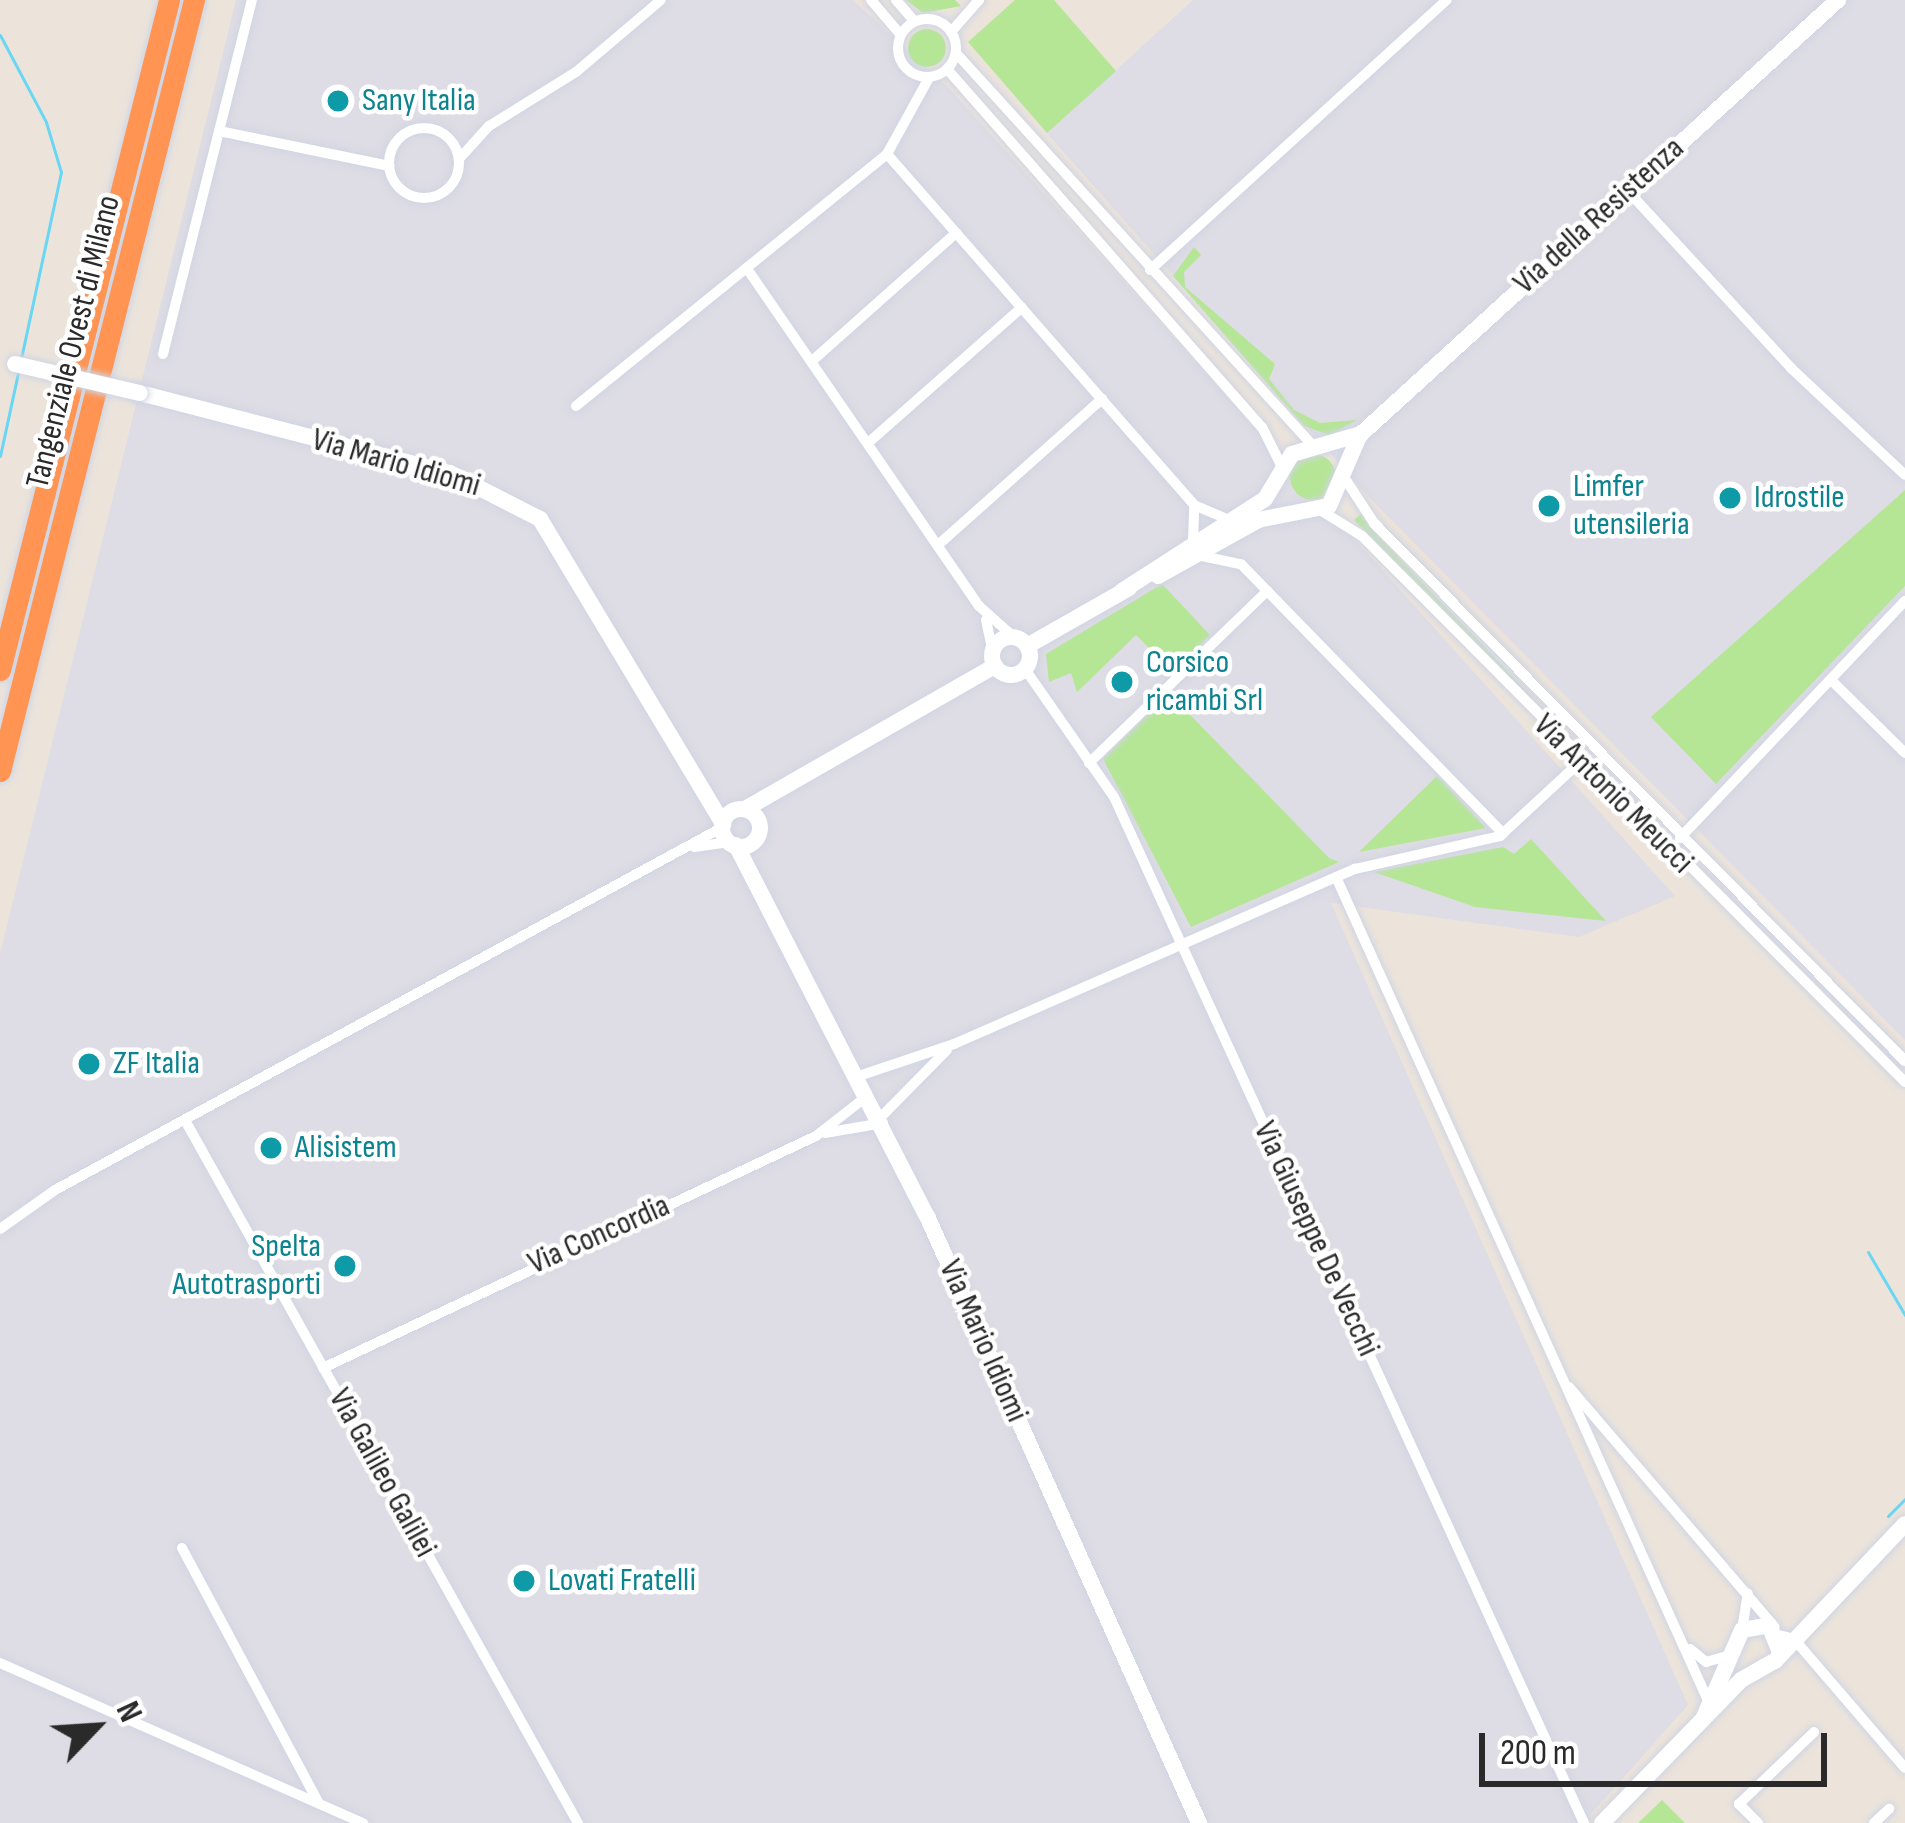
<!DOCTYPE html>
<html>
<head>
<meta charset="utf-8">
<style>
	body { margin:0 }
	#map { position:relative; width:1905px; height:1823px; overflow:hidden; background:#ece4db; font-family:"Sofia Sans Condensed",sans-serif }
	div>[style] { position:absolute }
	.industrial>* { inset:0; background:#dedce4 }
	.green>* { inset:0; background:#b5e695 }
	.round { border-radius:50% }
	.stream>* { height:3px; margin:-1.5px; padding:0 1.5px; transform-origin:1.5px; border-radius:1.5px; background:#69d6f3 }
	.roads { filter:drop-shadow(0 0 3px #d0d5e3) drop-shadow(0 0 3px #d0d5e3) }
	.street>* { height:10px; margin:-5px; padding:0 5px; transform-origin:5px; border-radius:5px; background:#fff }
	.street>.ring { margin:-5px; padding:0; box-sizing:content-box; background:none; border:10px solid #fff; border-radius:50% }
	.secondary>* { height:16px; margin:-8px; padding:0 8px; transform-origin:8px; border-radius:8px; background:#fff }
	.secondary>.ring { margin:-8px; padding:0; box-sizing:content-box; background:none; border:16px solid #fff; border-radius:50% }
	.highway>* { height:21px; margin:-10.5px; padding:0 10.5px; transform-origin:10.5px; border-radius:10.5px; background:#ff9453 }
	.bridges { filter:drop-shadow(0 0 3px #d0d5e3) drop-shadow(0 0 3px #d0d5e3) }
	.secondary-bridge>* { height:16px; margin:-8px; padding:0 8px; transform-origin:8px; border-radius:8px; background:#fff }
	.dots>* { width:33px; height:33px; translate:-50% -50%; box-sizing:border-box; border:6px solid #fff; border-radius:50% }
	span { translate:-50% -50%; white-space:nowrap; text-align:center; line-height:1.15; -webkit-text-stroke:9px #fff; paint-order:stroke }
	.culture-label { font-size:33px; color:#0d838f }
	.left { translate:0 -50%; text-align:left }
	.right { translate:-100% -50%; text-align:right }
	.street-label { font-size:33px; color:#2a2a2a }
	.north { position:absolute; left:36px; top:1667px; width:120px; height:120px; -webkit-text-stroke:9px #fff; paint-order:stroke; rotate:65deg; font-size:33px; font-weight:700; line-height:48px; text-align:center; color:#2a2a2a }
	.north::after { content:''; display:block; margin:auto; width:42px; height:54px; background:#2a2a2a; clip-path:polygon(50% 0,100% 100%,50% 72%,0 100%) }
	.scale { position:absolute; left:1479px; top:1733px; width:348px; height:54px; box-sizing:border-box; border:6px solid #2a2a2a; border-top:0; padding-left:15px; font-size:36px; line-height:42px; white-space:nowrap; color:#2a2a2a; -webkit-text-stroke:9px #fff; paint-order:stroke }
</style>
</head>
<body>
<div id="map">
	<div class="industrial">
		<i style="clip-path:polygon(236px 0,853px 0,951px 90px,1675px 896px,1579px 937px,1331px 903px,1688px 1705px,1583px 1823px,0 1823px,0 954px)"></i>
		<i style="clip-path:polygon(1193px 0,1905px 0,1905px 1040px,1367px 495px,1047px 133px)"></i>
	</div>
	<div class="green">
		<i style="clip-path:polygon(906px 0,955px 0,961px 6px,923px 13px)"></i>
		<i style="clip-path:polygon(1015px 0,1054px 0,1116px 71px,1047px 133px,968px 42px)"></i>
		<i class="round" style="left:908px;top:29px;width:38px;height:38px"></i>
		<i style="clip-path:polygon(1194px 247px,1201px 255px,1184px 272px,1185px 287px,1275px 364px,1269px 379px,1294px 410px,1320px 423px,1357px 420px,1330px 435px,1304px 426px,1173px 276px)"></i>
		<i class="round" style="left:1290px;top:454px;width:46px;height:46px"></i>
		<i style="clip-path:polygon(1905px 490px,1905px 586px,1716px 784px,1651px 717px)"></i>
		<i style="clip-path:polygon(1361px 514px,1372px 530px,1559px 725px,1354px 520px)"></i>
		<i style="clip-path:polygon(1162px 584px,1210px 635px,1173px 672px,1136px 635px,1077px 692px,1071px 673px,1049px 682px,1046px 654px)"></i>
		<i style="clip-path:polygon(1169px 693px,1329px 858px,1339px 862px,1191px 927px,1103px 759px)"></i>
		<i style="clip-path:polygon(1437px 776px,1486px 828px,1359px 852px)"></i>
		<i style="clip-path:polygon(1531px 839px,1606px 921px,1475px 907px,1374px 872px,1503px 847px,1514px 854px)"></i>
		<i style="clip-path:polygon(1662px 1800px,1685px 1823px,1638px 1823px)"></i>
	</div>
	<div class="stream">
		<i style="left:0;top:35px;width:98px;rotate:62.1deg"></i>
		<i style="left:46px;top:122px;width:52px;rotate:73.3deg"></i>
		<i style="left:61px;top:172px;width:190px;rotate:102.1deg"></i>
		<i style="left:0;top:456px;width:85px;rotate:-77.8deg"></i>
		<i style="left:1868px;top:1252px;width:73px;rotate:59.6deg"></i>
		<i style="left:1888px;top:1516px;width:24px;rotate:-45deg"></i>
	</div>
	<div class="roads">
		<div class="street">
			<i style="left:871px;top:0;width:45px;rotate:49.5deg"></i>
			<i style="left:896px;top:0;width:28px;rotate:49deg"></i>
			<i class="ring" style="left:898px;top:19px;width:48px;height:48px"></i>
			<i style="left:951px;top:32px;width:43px;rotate:-48.8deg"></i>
			<i style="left:956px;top:53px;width:532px;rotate:47.74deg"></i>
			<i style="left:947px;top:69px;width:477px;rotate:48.7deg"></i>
			<i style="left:1262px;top:427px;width:45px;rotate:63.4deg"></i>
			<i class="ring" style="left:389px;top:128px;width:60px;height:60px"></i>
			<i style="left:219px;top:131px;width:174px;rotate:11.6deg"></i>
			<i style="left:887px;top:154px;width:466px;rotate:48.8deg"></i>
			<i style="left:1194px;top:505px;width:39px;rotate:23deg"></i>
			<i style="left:459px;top:159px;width:45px;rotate:-47.7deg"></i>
			<i style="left:489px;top:126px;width:102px;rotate:-31.8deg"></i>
			<i style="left:576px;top:72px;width:111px;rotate:-40.3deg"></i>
			<i style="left:1627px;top:190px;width:242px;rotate:47.3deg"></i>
			<i style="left:1791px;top:368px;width:156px;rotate:43.2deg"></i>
			<i style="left:1150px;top:270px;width:401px;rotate:-42.3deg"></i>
			<i style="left:750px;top:273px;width:404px;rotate:55.5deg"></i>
			<i style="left:979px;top:606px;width:48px;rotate:41.6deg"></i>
			<i style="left:163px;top:354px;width:365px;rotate:-75.9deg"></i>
			<i style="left:812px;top:361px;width:193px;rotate:-41.6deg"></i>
			<i style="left:576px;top:406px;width:400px;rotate:-39deg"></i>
			<i style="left:887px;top:154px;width:87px;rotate:-61.1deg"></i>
			<i style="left:868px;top:443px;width:205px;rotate:-41.4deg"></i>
			<i style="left:1344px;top:477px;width:55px;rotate:56.9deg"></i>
			<i style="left:1374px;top:523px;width:756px;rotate:45.38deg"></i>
			<i style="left:1320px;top:510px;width:49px;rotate:31.8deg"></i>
			<i style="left:1362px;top:536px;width:770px;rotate:45.16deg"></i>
			<i style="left:1193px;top:541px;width:36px;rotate:-88deg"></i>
			<i style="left:938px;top:545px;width:220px;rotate:-41.7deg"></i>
			<i style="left:1202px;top:556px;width:40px;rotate:12deg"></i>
			<i style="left:1241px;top:564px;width:376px;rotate:45.8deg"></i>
			<i style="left:986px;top:620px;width:34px;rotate:78deg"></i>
			<i style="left:1025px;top:669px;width:156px;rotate:55.2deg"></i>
			<i style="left:1114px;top:797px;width:1129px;rotate:65.39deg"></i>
			<i style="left:1831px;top:680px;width:104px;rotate:44.6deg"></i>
			<i style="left:1089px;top:763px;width:248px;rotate:-44deg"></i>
			<i style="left:1680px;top:838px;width:327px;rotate:-46.5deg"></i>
			<i style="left:694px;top:847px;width:36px;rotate:-8deg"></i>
			<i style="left:1336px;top:877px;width:909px;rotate:65.69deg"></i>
			<i style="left:859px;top:1076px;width:100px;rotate:-18.6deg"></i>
			<i style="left:954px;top:1044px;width:438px;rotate:-23.6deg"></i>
			<i style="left:1355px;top:869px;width:149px;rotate:-12.8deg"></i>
			<i style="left:1500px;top:836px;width:110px;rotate:-42.8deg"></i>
			<i style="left:880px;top:1118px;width:95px;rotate:-45.4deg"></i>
			<i style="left:186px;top:1122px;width:803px;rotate:60.79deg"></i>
			<i style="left:825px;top:1133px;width:59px;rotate:-9.8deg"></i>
			<i style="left:0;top:1229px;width:67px;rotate:-35.3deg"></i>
			<i style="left:55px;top:1190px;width:760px;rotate:-28.52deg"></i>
			<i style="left:323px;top:1368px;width:545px;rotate:-25.2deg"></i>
			<i style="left:816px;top:1136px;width:63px;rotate:-38deg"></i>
			<i style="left:1569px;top:1387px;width:316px;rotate:49.4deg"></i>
			<i style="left:182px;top:1548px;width:290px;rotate:61.8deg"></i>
			<i style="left:1742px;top:1630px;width:37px;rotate:-81deg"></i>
			<i style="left:1779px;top:1635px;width:16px;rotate:15deg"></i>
			<i style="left:1794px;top:1639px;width:170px;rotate:49.3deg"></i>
			<i style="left:1690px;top:1649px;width:21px;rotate:39deg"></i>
			<i style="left:1706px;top:1662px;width:25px;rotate:-16deg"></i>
			<i style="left:0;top:1663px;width:397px;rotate:23.8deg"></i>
			<i style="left:1758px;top:1823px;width:27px;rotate:-135deg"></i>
			<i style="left:1739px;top:1804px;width:104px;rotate:-43.8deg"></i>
			<i style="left:1874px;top:1823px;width:21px;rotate:-43deg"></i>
		</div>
		<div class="secondary">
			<i style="left:140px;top:393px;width:320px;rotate:14.5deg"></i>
			<i style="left:450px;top:473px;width:101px;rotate:27.1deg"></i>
			<i style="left:540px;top:519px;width:356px;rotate:59deg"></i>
			<i style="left:1158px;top:576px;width:115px;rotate:-29.2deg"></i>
			<i style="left:1258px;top:520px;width:72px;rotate:-11.2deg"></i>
			<i style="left:1329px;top:506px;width:78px;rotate:-66.7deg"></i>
			<i style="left:1122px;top:591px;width:170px;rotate:-32.8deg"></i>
			<i style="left:1265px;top:499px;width:52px;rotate:-59deg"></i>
			<i style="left:1292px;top:454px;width:72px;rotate:-16.2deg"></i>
			<i style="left:1361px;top:434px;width:645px;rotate:-42.3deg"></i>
			<i class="ring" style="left:992px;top:637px;width:22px;height:22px"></i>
			<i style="left:1027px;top:646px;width:117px;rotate:-29.6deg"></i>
			<i style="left:745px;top:809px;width:288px;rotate:-29.8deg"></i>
			<i class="ring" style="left:722px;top:809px;width:22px;height:22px"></i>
			<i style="left:736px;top:845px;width:417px;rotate:62.8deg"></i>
			<i style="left:927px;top:1216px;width:665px;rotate:65.86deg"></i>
			<i style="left:1704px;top:1717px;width:95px;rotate:-66.4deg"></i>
			<i style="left:1742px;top:1630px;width:27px;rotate:-10deg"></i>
			<i style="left:1769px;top:1625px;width:29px;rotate:68deg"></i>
			<i style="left:1602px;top:1823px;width:199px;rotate:-45.8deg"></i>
			<i style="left:1741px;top:1680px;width:40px;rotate:-29.7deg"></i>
			<i style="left:1776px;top:1660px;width:187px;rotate:-46.5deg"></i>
		</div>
		<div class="highway">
			<i style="left:0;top:670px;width:691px;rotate:-75.84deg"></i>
			<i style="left:0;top:771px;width:795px;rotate:-75.88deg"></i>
		</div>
	</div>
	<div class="bridges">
		<div class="secondary-bridge">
			<i style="left:15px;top:364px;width:128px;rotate:13.1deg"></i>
		</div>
	</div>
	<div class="dots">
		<i style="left:338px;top:101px;background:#0f9aa8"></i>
		<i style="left:1730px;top:498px;background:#0f9aa8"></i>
		<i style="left:1549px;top:506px;background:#0f9aa8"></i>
		<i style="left:1122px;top:682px;background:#0f9aa8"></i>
		<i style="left:89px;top:1064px;background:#0f9aa8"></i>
		<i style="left:271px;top:1148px;background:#0f9aa8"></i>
		<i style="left:345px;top:1266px;background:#0f9aa8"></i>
		<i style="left:524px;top:1581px;background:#0f9aa8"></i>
	</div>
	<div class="culture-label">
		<span class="left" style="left:362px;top:101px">Sany Italia</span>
		<span class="left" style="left:1573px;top:506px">Limfer<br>utensileria</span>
		<span class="left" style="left:1754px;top:498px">Idrostile</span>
		<span class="left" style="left:1146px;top:682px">Corsico<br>ricambi Srl</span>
		<span class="left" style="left:113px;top:1064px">ZF Italia</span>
		<span class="left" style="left:295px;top:1148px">Alisistem</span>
		<span class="right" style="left:321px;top:1266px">Spelta<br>Autotrasporti</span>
		<span class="left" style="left:548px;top:1581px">Lovati Fratelli</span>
	</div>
	<div class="street-label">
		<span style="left:1599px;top:216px;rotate:-42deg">Via della Resistenza</span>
		<span style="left:74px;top:342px;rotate:-76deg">Tangenziale Ovest di Milano</span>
		<span style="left:396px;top:463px;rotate:16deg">Via Mario Idiomi</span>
		<span style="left:1613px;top:794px;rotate:45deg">Via Antonio Meucci</span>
		<span style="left:599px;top:1235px;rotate:-24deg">Via Concordia</span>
		<span style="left:1316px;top:1239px;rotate:65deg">Via Giuseppe De Vecchi</span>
		<span style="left:983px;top:1341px;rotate:66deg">Via Mario Idiomi</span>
		<span style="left:382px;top:1473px;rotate:61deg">Via Galileo Galilei</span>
	</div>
	<div class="north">N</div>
	<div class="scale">200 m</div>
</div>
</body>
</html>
